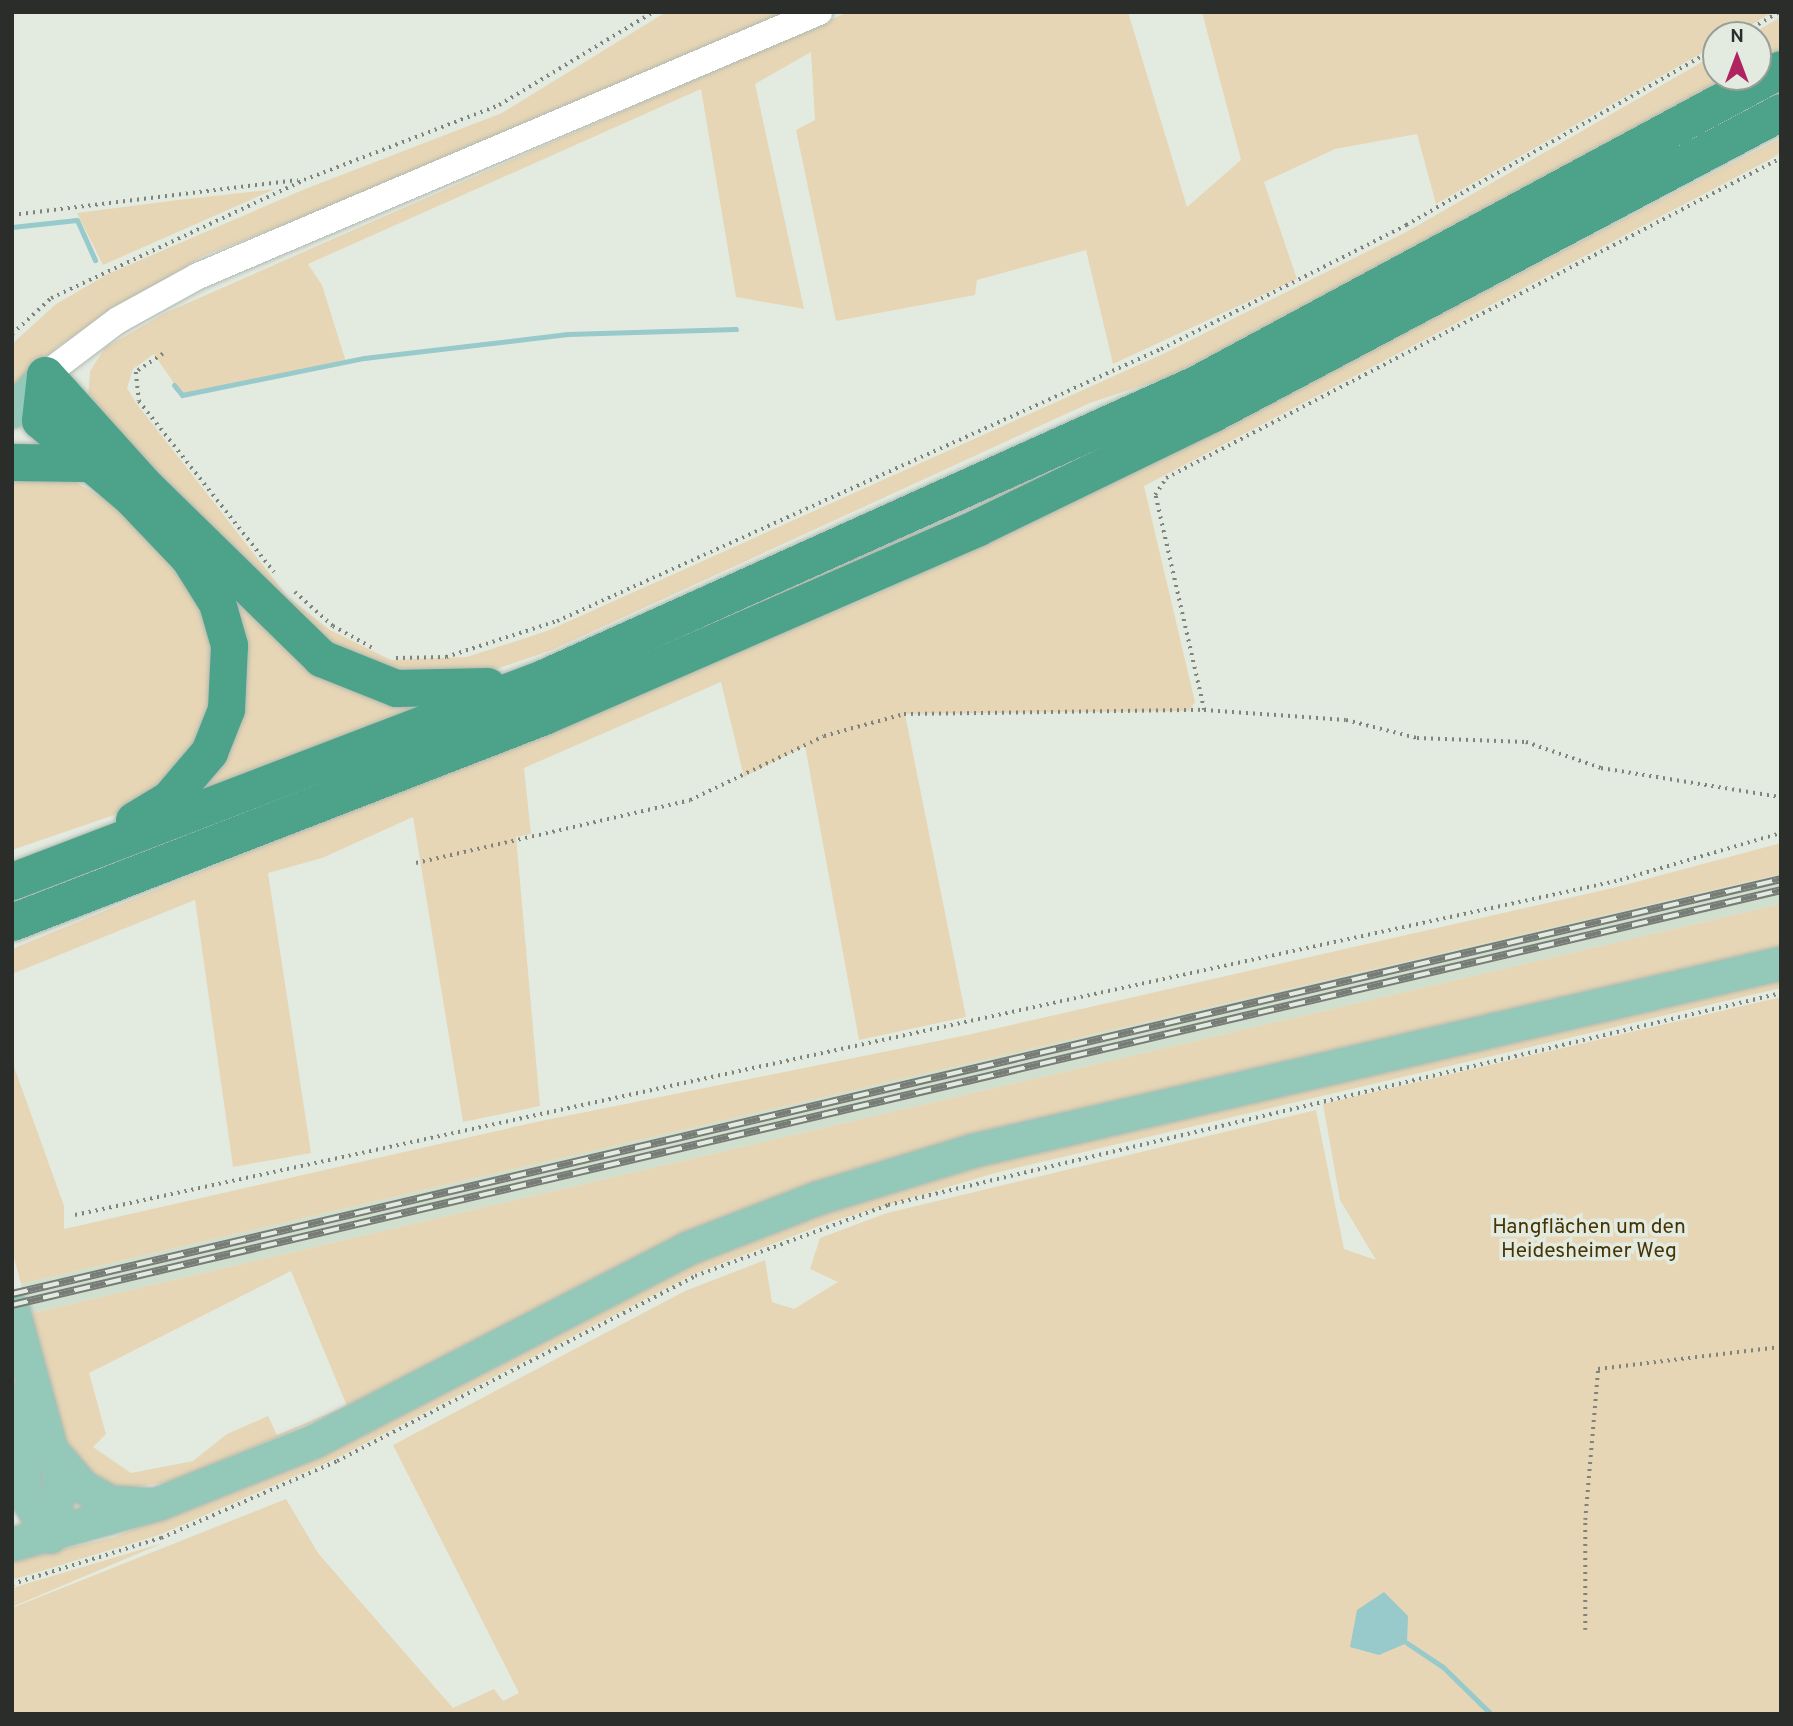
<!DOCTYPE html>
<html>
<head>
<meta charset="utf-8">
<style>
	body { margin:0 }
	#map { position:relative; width:1793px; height:1726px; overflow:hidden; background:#e3ebe1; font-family:Overpass,sans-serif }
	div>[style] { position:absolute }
	.built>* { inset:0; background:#d1dfcf }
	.green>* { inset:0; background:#e6d6b5 }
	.water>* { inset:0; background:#98c9cb }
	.stream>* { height:5px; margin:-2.5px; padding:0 2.5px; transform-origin:2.5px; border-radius:2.5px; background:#98c9cb }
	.path>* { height:3.5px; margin-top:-1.75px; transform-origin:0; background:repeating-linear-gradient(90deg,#7e847d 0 2px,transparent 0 7px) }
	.roads { filter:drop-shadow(0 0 2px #b0b8af) drop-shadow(0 0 2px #b0b8af) }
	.minor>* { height:26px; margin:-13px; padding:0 13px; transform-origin:13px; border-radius:13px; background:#fff }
	.major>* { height:33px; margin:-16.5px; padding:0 16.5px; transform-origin:16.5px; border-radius:16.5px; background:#94c8b8 }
	.highway>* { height:37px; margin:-18.5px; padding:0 18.5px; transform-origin:18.5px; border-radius:18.5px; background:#4da389 }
	.rail>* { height:8px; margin-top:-4px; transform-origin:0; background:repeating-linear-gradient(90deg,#e3ebe1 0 16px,#777c76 0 32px); box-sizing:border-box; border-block:2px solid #777c76 }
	span { translate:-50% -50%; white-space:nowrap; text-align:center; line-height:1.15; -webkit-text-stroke:7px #e3ebe1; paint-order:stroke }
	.park-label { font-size:21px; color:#483506 }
	.frame { position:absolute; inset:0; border:14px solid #2a2d29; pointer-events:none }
	.north { position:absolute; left:1702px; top:21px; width:70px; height:70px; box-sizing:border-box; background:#e3ebe1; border:2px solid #999f97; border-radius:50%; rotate:0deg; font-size:19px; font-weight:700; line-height:28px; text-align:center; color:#2a2d29 }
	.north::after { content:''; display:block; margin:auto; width:24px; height:32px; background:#af2360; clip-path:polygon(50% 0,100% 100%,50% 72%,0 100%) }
</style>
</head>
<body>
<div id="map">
	<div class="built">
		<i style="clip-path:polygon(1781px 874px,1781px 904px,28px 1314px,21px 1284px)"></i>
	</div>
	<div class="green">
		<i style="clip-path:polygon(666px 12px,781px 12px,780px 20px,424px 170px,203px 256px,57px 347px,12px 390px,12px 344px,56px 304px,108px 274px,305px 189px,502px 113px)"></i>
		<i style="clip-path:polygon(848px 12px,1128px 12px,1187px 207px,1241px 160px,1202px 12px,1773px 12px,1734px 35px,1716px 35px,1716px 45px,1436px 204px,1417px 134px,1335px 149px,1264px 182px,1297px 279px,1113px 364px,1086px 250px,977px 280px,975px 295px,836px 321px,796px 130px,815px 120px,811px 52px,755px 84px,804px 309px,736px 297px,701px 89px,308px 264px,322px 285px,346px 362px,182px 395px,154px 354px,133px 369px,127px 388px,136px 403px,287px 596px,330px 630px,391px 660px,467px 657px,547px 631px,1163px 354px,1408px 231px,1716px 54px,1716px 77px,1733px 77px,1416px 253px,1168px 377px,1090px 403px,552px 650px,470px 678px,386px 676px,316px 642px,88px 398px,90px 371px,105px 348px,165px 313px)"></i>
		<i style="clip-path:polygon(1781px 17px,1781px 49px,1758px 62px,1758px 35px,1750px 35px)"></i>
		<i style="clip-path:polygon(1781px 138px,1781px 153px,1769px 160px,1144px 486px,1195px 702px,1189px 711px,905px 714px,966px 1017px,859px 1040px,805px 746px,744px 777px,721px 682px,524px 768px,531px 834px,516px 837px,540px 1106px,463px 1122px,413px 817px,322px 858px,268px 873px,311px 1153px,233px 1167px,195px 900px,12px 974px,12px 949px,867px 598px,1141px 469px)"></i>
		<i style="clip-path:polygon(275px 189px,103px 265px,77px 213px,178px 200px)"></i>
		<i style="clip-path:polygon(44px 476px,73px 481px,120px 507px,202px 600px,219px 676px,196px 751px,129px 810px,12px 850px,12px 483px)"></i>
		<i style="clip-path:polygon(196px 554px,315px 665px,453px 699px,175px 804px,232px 717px)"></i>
		<i style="clip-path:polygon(1781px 843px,1781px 874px,21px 1284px,12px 1250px,12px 1061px,64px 1206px,64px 1229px,536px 1122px,967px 1035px,1617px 887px)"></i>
		<i style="clip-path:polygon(evenodd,1781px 904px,1781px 951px,1004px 1129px,174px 1481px,114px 1490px,64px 1455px,28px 1314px,1781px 904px,291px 1271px,347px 1406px,277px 1435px,268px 1416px,227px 1434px,193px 1461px,131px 1473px,93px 1447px,106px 1434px,89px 1373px,291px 1271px)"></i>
		<i style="clip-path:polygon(1781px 972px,1781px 988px,995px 1173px,830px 1222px,694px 1274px,335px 1459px,159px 1535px,12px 1580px,12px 1561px,115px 1537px,165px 1516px,692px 1258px,937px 1172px)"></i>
		<i style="clip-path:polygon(1781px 997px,1781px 1714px,12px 1714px,12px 1608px,286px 1499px,318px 1553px,453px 1708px,494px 1689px,503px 1701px,519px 1693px,393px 1445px,685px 1291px,765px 1260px,772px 1302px,794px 1309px,838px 1282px,810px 1269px,820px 1238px,887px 1213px,1316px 1110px,1344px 1249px,1376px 1260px,1340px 1200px,1323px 1104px)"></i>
		<i style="clip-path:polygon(163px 1543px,12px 1607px,12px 1588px)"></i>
	</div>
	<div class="water">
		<i style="clip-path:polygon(1384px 1592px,1408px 1616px,1407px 1643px,1379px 1655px,1350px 1647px,1357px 1610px)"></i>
	</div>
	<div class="stream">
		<i style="left:12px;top:227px;width:65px;rotate:-6.1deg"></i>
		<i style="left:77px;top:220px;width:44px;rotate:65.8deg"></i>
		<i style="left:174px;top:385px;width:13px;rotate:51deg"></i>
		<i style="left:182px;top:395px;width:186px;rotate:-11.5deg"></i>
		<i style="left:364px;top:358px;width:205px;rotate:-6.7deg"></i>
		<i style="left:568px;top:334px;width:168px;rotate:-1.7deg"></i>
		<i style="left:1407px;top:1643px;width:43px;rotate:33.7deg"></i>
		<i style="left:1443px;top:1667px;width:67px;rotate:44.4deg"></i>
	</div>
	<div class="path">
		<i style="left:1740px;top:35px;width:45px;rotate:-30.5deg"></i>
		<i style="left:12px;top:215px;width:288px;rotate:-7deg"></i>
		<i style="left:12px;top:334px;width:53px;rotate:-42.7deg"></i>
		<i style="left:51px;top:298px;width:279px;rotate:-25deg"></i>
		<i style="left:304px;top:180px;width:209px;rotate:-21deg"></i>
		<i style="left:499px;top:105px;width:180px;rotate:-31.1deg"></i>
		<i style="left:163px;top:354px;width:32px;rotate:146deg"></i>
		<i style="left:136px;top:372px;width:29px;rotate:84deg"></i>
		<i style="left:139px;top:401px;width:218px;rotate:51.7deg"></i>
		<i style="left:295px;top:592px;width:51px;rotate:41.8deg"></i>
		<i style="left:333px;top:626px;width:46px;rotate:28.8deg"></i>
		<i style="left:396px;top:658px;width:50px;rotate:-1.1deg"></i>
		<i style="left:446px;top:657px;width:117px;rotate:-18deg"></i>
		<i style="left:557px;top:621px;width:662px;rotate:-24.24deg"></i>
		<i style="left:1161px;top:349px;width:275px;rotate:-26.8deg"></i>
		<i style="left:1406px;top:225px;width:357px;rotate:-29.7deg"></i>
		<i style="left:1204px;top:710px;width:221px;rotate:-102.8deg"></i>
		<i style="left:1155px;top:495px;width:20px;rotate:-57deg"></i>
		<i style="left:1166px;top:478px;width:693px;rotate:-27.49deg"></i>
		<i style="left:416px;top:863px;width:281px;rotate:-12.9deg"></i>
		<i style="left:690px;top:800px;width:148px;rotate:-25.5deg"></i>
		<i style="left:824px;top:736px;width:83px;rotate:-15.4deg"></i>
		<i style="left:904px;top:714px;width:300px;rotate:-0.8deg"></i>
		<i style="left:1204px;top:710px;width:142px;rotate:4deg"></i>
		<i style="left:1346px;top:720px;width:73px;rotate:14.2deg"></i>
		<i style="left:1417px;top:738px;width:109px;rotate:2.1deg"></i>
		<i style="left:1526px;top:742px;width:79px;rotate:19.1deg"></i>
		<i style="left:1601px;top:768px;width:182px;rotate:9.2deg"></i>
		<i style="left:75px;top:1215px;width:1581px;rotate:-12.23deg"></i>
		<i style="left:1620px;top:880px;width:168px;rotate:-16.3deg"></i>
		<i style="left:12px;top:1584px;width:156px;rotate:-17.2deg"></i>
		<i style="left:161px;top:1538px;width:192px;rotate:-23.6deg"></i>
		<i style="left:337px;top:1461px;width:403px;rotate:-27.3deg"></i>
		<i style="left:695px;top:1276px;width:206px;rotate:-20.2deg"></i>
		<i style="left:888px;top:1205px;width:918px;rotate:-13.35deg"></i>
		<i style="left:1585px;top:1630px;width:110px;rotate:-90deg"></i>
		<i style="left:1585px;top:1520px;width:152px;rotate:-85.1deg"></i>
		<i style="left:1598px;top:1369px;width:184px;rotate:-6.9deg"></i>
	</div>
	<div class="roads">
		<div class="minor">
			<i style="left:45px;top:375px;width:91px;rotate:-37deg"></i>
			<i style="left:118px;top:320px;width:91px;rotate:-28.8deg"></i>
			<i style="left:198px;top:276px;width:675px;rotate:-23.03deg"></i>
		</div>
		<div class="major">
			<i style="left:12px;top:411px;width:49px;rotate:-47.5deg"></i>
			<i style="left:12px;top:1308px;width:180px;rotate:74.6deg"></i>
			<i style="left:60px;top:1482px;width:55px;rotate:100.5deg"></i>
			<i style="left:13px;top:1400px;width:98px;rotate:82.4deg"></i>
			<i style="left:26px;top:1497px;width:46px;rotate:58.4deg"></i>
			<i style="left:53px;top:1452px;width:46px;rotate:49.4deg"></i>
			<i style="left:83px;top:1487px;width:31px;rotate:29deg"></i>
			<i style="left:110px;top:1502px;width:36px;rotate:3deg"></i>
			<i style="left:12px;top:1544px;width:153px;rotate:-15.6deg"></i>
			<i style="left:159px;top:1503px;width:167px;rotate:-21.8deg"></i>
			<i style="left:314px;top:1441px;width:421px;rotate:-27.3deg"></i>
			<i style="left:688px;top:1248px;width:138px;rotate:-21.2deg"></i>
			<i style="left:817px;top:1198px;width:164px;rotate:-17deg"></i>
			<i style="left:974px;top:1150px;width:828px;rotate:-13.05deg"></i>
		</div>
		<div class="highway">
			<i style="left:12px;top:462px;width:74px;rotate:0.8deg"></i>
			<i style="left:134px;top:820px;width:41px;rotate:-31deg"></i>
			<i style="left:169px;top:799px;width:62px;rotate:-49.6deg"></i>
			<i style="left:209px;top:752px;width:46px;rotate:-68.4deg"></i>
			<i style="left:226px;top:709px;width:64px;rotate:-87.3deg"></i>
			<i style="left:229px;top:645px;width:44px;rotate:-105.9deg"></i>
			<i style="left:217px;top:603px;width:53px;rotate:-121.9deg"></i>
			<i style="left:189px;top:558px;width:84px;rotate:-133.6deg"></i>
			<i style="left:131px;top:497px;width:119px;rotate:-139.8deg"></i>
			<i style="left:40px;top:420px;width:45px;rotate:-83.7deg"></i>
			<i style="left:45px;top:375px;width:151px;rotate:48deg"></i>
			<i style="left:146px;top:487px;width:245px;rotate:44.3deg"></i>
			<i style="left:321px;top:658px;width:81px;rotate:21.8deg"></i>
			<i style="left:396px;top:688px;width:91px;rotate:-1.3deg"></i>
			<i style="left:12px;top:881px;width:568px;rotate:-20.92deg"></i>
			<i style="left:543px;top:678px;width:716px;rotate:-24.24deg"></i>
			<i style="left:1196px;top:384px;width:664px;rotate:-28.3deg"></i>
			<i style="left:12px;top:922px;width:570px;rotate:-21.17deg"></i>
			<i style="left:544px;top:716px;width:473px;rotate:-23.5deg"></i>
			<i style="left:978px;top:527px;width:259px;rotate:-25.9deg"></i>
			<i style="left:1211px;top:414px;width:645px;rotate:-27.92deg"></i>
		</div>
	</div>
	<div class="rail">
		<i style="left:12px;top:1294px;width:1817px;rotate:-13.2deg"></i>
		<i style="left:12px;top:1305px;width:1817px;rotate:-13.2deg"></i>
	</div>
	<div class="park-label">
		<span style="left:1589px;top:1240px">Hangflächen um den<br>Heidesheimer Weg</span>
	</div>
	<div class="frame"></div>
	<div class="north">N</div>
</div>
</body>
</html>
